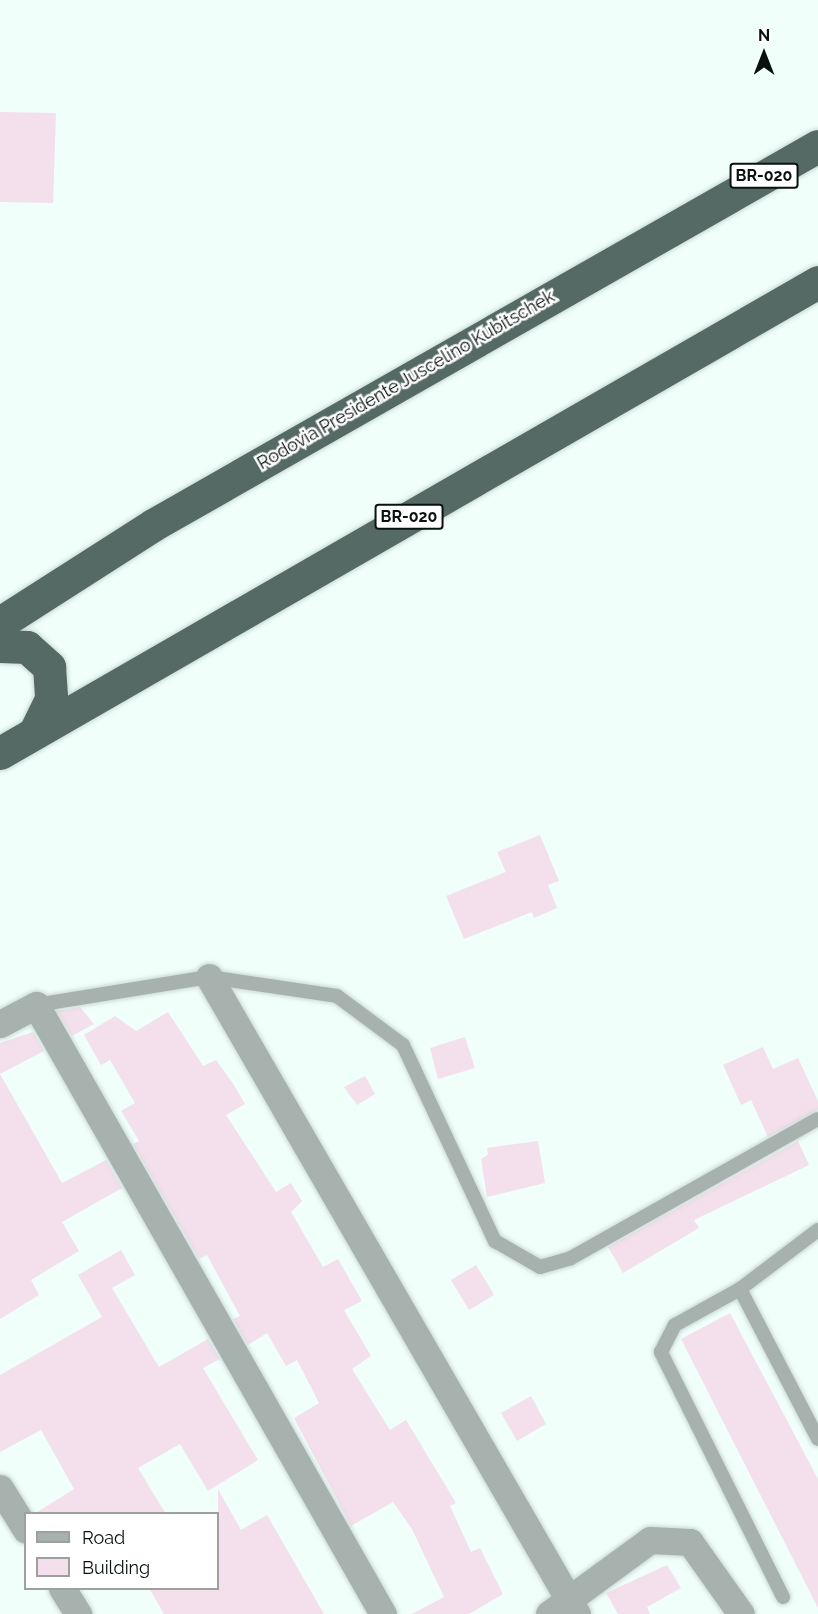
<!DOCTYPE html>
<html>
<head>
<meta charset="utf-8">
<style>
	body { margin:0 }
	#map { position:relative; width:818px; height:1614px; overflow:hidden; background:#f0fffa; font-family:Raleway,sans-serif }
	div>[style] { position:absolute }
	.building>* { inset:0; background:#f4dfec }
	.roads { filter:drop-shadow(0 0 2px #cbd9d5) drop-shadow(0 0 2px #cbd9d5) }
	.service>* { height:14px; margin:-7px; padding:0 7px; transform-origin:7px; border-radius:7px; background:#a7b2af }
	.minor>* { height:27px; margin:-13.5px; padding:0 13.5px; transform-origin:13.5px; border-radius:13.5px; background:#a7b2af }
	.trunk>* { height:33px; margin:-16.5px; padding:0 16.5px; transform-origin:16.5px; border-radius:16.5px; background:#566a65 }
	span { translate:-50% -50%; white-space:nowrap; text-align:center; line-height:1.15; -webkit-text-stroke:5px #fff; paint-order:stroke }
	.shield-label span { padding:2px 4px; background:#fff; border:2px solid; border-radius:4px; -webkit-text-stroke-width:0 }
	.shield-label { font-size:16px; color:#091210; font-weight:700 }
	.street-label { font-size:18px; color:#091210 }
	.legend { position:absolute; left:24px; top:1512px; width:195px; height:78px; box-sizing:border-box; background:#fff; border:2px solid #9da09f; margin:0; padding:8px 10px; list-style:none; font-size:18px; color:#091210 }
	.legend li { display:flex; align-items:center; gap:12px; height:30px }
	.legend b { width:30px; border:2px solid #9da09f }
	.north { position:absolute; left:734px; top:24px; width:60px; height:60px; -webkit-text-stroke:4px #fff; paint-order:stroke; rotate:0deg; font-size:16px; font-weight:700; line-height:24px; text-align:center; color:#091210 }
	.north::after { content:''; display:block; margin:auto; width:21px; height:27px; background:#091210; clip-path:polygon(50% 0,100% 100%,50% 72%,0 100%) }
</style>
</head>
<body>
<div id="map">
	<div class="building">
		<i style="clip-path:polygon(0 112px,56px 113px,53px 203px,0 202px)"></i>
		<i style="clip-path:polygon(540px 835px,559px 881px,548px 885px,557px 908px,534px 918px,532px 912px,464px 939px,446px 896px,506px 872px,497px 852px)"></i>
		<i style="clip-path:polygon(80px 1007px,94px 1024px,72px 1036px,57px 1011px)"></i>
		<i style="clip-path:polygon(168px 1012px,203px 1066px,216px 1060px,234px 1085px,245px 1104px,226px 1115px,276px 1192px,291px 1183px,302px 1201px,291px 1212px,323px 1267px,338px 1259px,362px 1301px,344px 1310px,371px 1356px,352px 1369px,390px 1430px,406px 1420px,456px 1503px,450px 1506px,471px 1552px,480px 1548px,503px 1594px,469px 1614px,412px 1614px,444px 1597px,412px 1529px,393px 1502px,351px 1526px,294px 1418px,319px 1403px,297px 1360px,286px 1366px,267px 1333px,248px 1345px,233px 1319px,240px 1316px,207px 1255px,199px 1259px,133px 1144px,139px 1141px,121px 1111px,135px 1103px,110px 1060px,101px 1065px,84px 1035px,115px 1016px,136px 1031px)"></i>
		<i style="clip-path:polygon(33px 1032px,44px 1051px,0 1074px,0 1043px)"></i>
		<i style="clip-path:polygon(465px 1037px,475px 1068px,438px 1079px,430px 1048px)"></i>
		<i style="clip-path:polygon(763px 1047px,773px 1069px,798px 1058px,818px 1101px,818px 1110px,768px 1137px,751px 1100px,741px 1105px,723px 1065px)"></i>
		<i style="clip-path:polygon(0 1074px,62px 1183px,106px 1160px,122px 1188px,62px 1222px,79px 1251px,31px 1280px,39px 1295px,0 1319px)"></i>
		<i style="clip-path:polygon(365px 1076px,375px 1094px,357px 1105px,344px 1087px)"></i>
		<i style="clip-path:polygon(538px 1141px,545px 1183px,487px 1197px,481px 1159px,488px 1155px,487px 1148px)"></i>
		<i style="clip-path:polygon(798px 1141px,809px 1165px,694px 1220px,699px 1228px,623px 1273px,608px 1247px)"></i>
		<i style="clip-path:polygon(121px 1250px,135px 1275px,112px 1288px,159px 1367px,208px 1339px,220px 1359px,203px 1368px,258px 1460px,208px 1491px,180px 1444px,138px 1468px,166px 1514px,34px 1514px,74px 1489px,41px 1430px,0 1452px,0 1375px,102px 1317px,78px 1275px)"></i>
		<i style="clip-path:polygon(476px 1265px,494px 1295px,469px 1310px,451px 1280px)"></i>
		<i style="clip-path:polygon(730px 1313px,818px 1479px,818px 1608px,681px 1339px)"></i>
		<i style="clip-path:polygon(531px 1396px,546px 1424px,517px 1441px,501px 1413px)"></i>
		<i style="clip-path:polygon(218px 1489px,241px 1530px,267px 1515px,324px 1614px,164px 1614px,149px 1588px,218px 1588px)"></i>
		<i style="clip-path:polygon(667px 1565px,681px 1588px,647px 1607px,650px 1614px,618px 1614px,606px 1593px)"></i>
	</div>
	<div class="roads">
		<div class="service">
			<i style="left:36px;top:1005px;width:175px;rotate:-9.2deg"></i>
			<i style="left:209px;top:977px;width:129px;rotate:8.4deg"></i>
			<i style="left:337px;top:996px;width:82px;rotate:36.6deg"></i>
			<i style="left:403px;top:1045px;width:217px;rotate:64.9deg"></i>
			<i style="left:495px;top:1241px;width:52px;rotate:30deg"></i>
			<i style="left:540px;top:1267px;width:32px;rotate:-16deg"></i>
			<i style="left:571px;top:1258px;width:283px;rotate:-29.4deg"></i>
			<i style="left:740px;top:1289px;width:169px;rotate:62.5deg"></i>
			<i style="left:783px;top:1597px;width:274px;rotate:-116.5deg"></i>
			<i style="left:661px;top:1352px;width:30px;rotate:-63deg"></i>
			<i style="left:675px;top:1325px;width:74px;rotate:-29deg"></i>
			<i style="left:740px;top:1289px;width:98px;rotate:-37.1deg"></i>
		</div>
		<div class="minor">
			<i style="left:209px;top:977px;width:736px;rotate:59.98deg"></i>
			<i style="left:0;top:1024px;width:41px;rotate:-27.8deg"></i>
			<i style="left:36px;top:1005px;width:701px;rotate:60.33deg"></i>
			<i style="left:0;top:1488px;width:49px;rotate:58.2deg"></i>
			<i style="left:62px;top:1588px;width:31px;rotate:58deg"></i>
			<i style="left:549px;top:1614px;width:125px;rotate:-36.2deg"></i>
			<i style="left:650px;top:1540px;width:40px;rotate:2.9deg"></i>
			<i style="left:690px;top:1542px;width:88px;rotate:54.7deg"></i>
		</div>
		<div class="trunk">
			<i style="left:0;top:623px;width:182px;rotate:-32.6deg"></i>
			<i style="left:153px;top:525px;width:765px;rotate:-29.68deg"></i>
			<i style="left:0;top:646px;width:27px;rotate:2deg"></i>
			<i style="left:27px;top:647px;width:30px;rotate:42deg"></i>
			<i style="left:49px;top:667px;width:32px;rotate:86deg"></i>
			<i style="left:51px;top:699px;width:37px;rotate:116deg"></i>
			<i style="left:0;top:753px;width:944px;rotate:-29.93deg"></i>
		</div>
	</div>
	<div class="shield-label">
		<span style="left:764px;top:176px">BR-020</span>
		<span style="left:409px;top:517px">BR-020</span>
	</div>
	<div class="street-label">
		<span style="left:406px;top:380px;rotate:-30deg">Rodovia Presidente Juscelino Kubitschek</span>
	</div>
	<ul class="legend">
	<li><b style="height:8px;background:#a7b2af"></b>Road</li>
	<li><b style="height:16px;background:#f4dfec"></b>Building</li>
	</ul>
	<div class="north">N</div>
</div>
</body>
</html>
